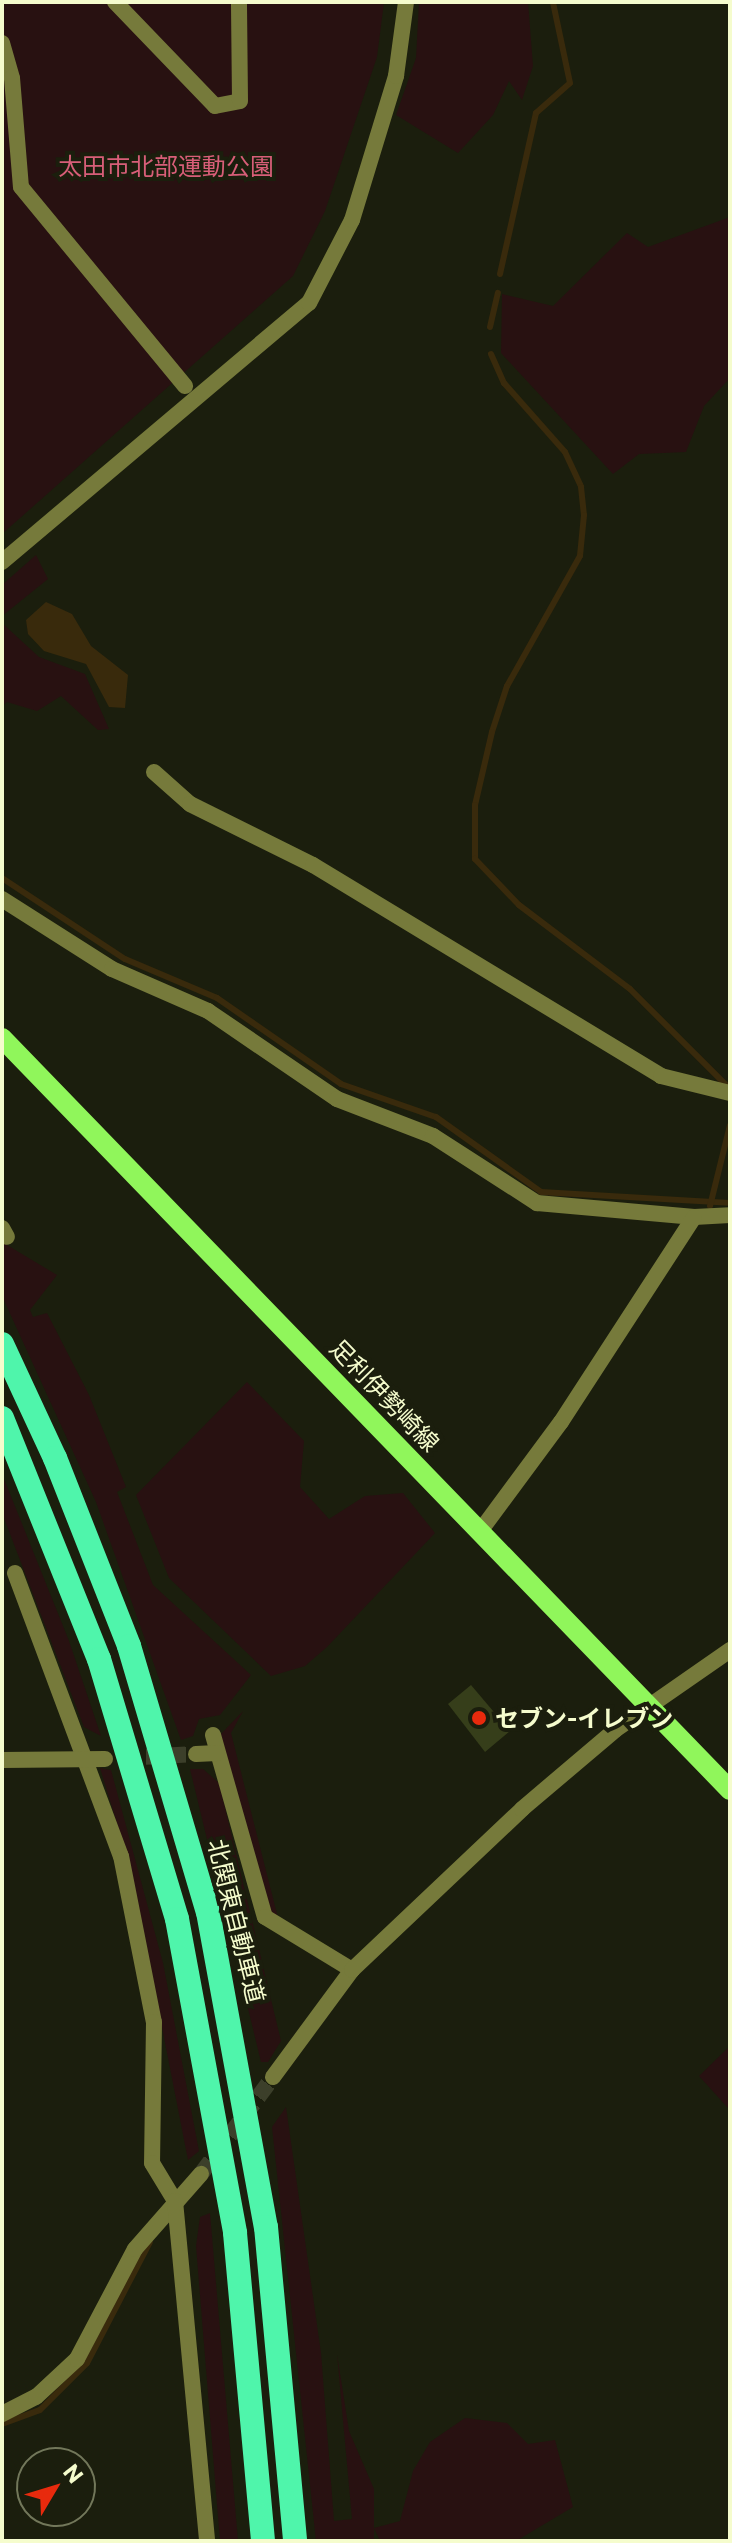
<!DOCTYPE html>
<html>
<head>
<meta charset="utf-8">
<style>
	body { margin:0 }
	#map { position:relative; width:732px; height:2543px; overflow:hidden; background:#1b1e0d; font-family:Commissioner,"Noto Sans JP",sans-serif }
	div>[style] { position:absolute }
	.green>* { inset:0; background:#281111 }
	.water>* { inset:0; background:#392a0c }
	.stream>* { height:6px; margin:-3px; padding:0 3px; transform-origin:3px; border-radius:3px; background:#392a0c }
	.building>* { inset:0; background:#363e1a }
	.minor-tunnel>* { height:16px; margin-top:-8px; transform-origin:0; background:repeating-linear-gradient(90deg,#3c3f2a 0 16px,transparent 0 24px) }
	.tertiary-tunnel>* { height:16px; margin-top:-8px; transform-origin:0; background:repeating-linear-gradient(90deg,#3c3f2a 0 16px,transparent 0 24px) }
	.pedestrian>* { height:16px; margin:-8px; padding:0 8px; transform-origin:8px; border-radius:8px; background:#767a3b }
	.minor>* { height:16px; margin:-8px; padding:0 8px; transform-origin:8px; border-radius:8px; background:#767a3b }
	.tertiary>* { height:16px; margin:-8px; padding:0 8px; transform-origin:8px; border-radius:8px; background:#767a3b }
	.primary>* { height:20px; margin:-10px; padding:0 10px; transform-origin:10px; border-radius:10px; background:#90f65b }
	.motorway>* { height:24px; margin:-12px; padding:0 12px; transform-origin:12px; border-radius:12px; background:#4ff5ab }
	.dots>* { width:22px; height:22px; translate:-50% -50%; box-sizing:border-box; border:4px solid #1b1e0d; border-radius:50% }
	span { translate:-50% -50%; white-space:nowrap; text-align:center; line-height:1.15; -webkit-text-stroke:8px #1b1e0d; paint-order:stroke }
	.park-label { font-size:24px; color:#d75e78 }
	.street-label { font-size:24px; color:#f5fccd }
	.poi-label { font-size:24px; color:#f5fccd; font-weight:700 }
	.left { translate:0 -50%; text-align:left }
	.frame { position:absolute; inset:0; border:4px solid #f5fccd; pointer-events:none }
	.north { position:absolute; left:16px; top:2447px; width:80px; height:80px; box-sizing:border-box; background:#1b1e0d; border:2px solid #72775a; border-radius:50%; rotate:52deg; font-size:22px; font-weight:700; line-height:32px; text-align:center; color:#f5fccd }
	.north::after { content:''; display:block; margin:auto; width:28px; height:36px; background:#e82a0d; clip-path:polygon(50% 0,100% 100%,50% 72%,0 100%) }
</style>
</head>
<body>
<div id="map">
	<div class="green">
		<i style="clip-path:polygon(2px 2px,384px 2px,377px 57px,325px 211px,293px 276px,2px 534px)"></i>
		<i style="clip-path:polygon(419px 2px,528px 2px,533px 66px,522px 100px,509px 81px,493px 115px,458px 153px,396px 115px,416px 58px)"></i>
		<i style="clip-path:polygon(730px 217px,730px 378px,704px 406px,686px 452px,639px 454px,613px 474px,501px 353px,502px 294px,553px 306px,627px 233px,648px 247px)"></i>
		<i style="clip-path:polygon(36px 555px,48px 579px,2px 616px,2px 585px)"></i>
		<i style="clip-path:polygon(2px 623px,39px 657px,85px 674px,109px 729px,98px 730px,61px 696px,37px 711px,7px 702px,2px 706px)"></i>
		<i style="clip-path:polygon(2px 1242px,57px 1275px,30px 1310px,33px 1317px,47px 1313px,89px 1395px,126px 1487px,117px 1492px,153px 1585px,251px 1675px,220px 1715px,199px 1719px,193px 1736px,181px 1740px,96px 1502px,2px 1296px)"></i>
		<i style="clip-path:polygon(247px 1382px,304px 1441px,300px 1487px,329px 1519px,365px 1496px,403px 1493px,435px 1533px,327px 1647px,305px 1666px,271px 1676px,169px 1578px,136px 1495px)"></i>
		<i style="clip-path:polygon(2px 1474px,69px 1641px,101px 1736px,84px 1727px,2px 1513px)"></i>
		<i style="clip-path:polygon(243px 1711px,231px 1733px,278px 1918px,267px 1909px,220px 1735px)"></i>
		<i style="clip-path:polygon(100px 1768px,111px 1770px,163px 1963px,199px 2151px,188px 2160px,131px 1869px)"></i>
		<i style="clip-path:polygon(190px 1769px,203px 1769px,219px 1783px,281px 2041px,268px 2062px,261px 2062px)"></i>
		<i style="clip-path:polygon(730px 2046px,730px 2107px,728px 2108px,699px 2076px)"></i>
		<i style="clip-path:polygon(286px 2107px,321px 2353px,334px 2521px,352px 2519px,337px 2354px,349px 2431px,374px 2489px,374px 2541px,316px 2541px,272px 2127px)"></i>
		<i style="clip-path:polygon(210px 2213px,238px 2541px,220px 2541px,196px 2246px,200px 2217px)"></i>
		<i style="clip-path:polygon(465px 2418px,507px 2423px,528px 2444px,555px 2440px,573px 2507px,516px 2541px,380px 2541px,374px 2528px,400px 2521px,413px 2471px,430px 2442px)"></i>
	</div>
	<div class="water">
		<i style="clip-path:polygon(46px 602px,72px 614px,91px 646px,128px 675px,125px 708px,109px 707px,86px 664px,44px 651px,28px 634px,26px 620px)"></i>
	</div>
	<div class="stream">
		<i style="left:500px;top:274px;width:165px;rotate:-77.4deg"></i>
		<i style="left:536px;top:113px;width:45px;rotate:-41.4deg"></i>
		<i style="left:570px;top:83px;width:83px;rotate:-101.9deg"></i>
		<i style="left:490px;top:327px;width:35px;rotate:-77deg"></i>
		<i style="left:491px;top:354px;width:32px;rotate:66deg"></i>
		<i style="left:504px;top:383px;width:92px;rotate:48.5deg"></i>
		<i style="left:565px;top:452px;width:38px;rotate:65deg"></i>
		<i style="left:581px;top:487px;width:28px;rotate:84deg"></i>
		<i style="left:584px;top:515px;width:41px;rotate:95.6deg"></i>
		<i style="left:580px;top:556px;width:149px;rotate:119.3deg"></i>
		<i style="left:507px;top:686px;width:48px;rotate:108.1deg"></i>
		<i style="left:492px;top:732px;width:75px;rotate:103.1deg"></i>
		<i style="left:475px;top:805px;width:54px;rotate:90deg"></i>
		<i style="left:475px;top:859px;width:64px;rotate:46.3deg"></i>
		<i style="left:519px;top:905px;width:139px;rotate:37.1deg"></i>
		<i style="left:630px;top:989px;width:141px;rotate:45deg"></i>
		<i style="left:2px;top:878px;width:147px;rotate:33.4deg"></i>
		<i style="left:125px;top:959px;width:100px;rotate:23deg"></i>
		<i style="left:217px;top:998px;width:151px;rotate:34.7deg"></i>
		<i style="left:341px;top:1084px;width:101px;rotate:19.2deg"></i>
		<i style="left:436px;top:1117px;width:129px;rotate:35.5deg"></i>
		<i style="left:541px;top:1192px;width:189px;rotate:3.3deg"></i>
		<i style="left:710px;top:1206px;width:83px;rotate:-76.1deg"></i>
		<i style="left:2px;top:2424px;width:40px;rotate:-20.2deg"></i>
		<i style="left:40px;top:2410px;width:66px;rotate:-45deg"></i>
		<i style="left:87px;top:2363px;width:136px;rotate:-62.5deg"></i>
	</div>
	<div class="building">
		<i style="clip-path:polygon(471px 1685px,510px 1731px,485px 1752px,448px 1704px)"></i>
	</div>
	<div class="minor-tunnel">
		<i style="left:122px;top:1758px;width:74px;rotate:-3.1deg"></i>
	</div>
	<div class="tertiary-tunnel">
		<i style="left:201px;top:2174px;width:121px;rotate:-53.4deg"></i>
	</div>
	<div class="pedestrian">
		<i style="left:115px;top:2px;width:144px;rotate:46.1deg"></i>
		<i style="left:215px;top:106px;width:25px;rotate:-11deg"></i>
		<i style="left:240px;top:101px;width:99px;rotate:-90.6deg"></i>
		<i style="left:2px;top:43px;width:36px;rotate:74deg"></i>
		<i style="left:12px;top:78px;width:109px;rotate:85.3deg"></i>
		<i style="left:21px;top:187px;width:258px;rotate:50.5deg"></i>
	</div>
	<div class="minor">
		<i style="left:154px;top:772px;width:48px;rotate:41.6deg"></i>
		<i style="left:190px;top:804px;width:137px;rotate:26.4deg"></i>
		<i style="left:313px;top:865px;width:407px;rotate:31.2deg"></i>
		<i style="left:661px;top:1076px;width:71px;rotate:13.8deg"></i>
		<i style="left:2px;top:899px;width:130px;rotate:32.5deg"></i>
		<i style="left:112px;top:969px;width:105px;rotate:23.6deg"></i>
		<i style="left:208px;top:1011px;width:156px;rotate:34.3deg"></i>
		<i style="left:337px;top:1099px;width:103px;rotate:21.1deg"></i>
		<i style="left:433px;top:1136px;width:124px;rotate:32.8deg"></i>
		<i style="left:537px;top:1203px;width:158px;rotate:5.1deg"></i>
		<i style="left:694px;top:1217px;width:36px;rotate:-3deg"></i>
		<i style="left:2px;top:1228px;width:10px;rotate:61deg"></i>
		<i style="left:481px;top:1530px;width:134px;rotate:-53.5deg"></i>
		<i style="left:561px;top:1422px;width:244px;rotate:-57deg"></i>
		<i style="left:15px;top:1573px;width:302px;rotate:69.5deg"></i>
		<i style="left:121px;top:1856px;width:169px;rotate:78.8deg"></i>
		<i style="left:154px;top:2022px;width:141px;rotate:90.8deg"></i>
		<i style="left:152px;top:2163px;width:44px;rotate:58.8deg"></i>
		<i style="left:213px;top:1735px;width:189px;rotate:74.1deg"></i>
		<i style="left:265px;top:1917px;width:102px;rotate:31.3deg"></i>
		<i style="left:196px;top:1754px;width:21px;rotate:-3deg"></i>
		<i style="left:2px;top:1760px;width:103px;rotate:-0.6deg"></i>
		<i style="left:273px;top:2077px;width:133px;rotate:-53.6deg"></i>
		<i style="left:352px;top:1970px;width:234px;rotate:-43.4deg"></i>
		<i style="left:522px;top:1809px;width:122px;rotate:-40.3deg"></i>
		<i style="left:615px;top:1730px;width:140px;rotate:-34.8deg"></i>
		<i style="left:2px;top:2414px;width:38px;rotate:-27deg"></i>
		<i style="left:36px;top:2397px;width:56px;rotate:-42.8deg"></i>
		<i style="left:77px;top:2359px;width:124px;rotate:-62.2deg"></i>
		<i style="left:135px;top:2249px;width:100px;rotate:-48.7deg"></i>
	</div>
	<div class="tertiary">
		<i style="left:2px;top:562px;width:402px;rotate:-40.2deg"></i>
		<i style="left:309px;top:303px;width:93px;rotate:-62.6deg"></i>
		<i style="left:352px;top:220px;width:151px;rotate:-73deg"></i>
		<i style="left:396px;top:76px;width:75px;rotate:-82.3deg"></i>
		<i style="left:175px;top:2201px;width:342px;rotate:84.6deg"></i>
	</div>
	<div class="primary">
		<i style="left:2px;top:1038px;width:1047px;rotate:45.93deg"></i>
	</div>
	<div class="motorway">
		<i style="left:2px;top:1344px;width:126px;rotate:65.1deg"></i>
		<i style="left:55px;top:1458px;width:202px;rotate:68.5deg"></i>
		<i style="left:129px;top:1646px;width:277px;rotate:73.5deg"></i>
		<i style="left:208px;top:1912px;width:320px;rotate:79.6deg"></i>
		<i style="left:266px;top:2227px;width:315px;rotate:84.7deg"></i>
		<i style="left:2px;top:1418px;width:260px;rotate:68.1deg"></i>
		<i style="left:99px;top:1659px;width:271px;rotate:73.3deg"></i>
		<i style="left:177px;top:1919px;width:319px;rotate:79.5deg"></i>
		<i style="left:235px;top:2233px;width:309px;rotate:84.8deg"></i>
	</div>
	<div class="dots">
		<i style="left:479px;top:1718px;background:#e82a0d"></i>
	</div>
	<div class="park-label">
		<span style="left:166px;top:166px">太田市北部運動公園</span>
	</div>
	<div class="street-label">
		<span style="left:385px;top:1395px;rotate:46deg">足利伊勢崎線</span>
		<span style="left:237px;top:1921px;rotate:76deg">北関東自動車道</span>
	</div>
	<div class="poi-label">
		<span class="left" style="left:495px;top:1718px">セブン-イレブン</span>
	</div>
	<div class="frame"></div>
	<div class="north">N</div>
</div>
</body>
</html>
